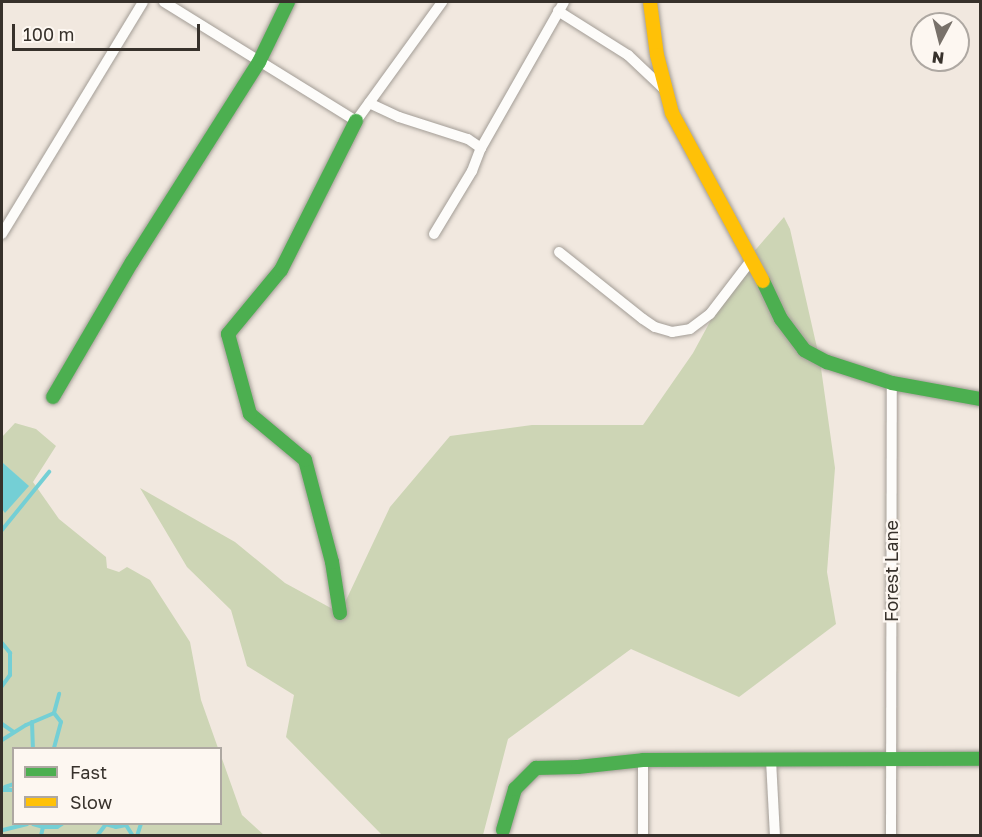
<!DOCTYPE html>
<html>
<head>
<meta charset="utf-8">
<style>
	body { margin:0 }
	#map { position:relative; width:982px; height:837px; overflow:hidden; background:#f1e8df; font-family:"Golos Text",sans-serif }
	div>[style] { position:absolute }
	.green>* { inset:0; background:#cdd5b5 }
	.water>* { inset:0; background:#74cfd5 }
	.stream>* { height:4px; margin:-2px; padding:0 2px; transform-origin:2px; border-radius:2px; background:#74cfd5 }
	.roads { filter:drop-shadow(0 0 2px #a39d96) drop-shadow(0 0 2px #a39d96) }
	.street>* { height:10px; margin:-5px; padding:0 5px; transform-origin:5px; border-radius:5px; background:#fdfcfa }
	.fast>* { height:14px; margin:-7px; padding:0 7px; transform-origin:7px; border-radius:7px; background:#4caf50 }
	.slow>* { height:14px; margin:-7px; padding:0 7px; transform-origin:7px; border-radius:7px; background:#ffc107 }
	span { translate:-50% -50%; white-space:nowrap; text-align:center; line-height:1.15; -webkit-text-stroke:4.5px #fdf7f1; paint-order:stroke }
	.street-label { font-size:18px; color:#37312b }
	.frame { position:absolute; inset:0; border:3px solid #37312b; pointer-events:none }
	.legend { position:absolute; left:12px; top:747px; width:210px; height:78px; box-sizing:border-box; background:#fdf7f1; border:2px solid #aea8a2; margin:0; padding:8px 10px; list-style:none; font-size:18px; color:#37312b }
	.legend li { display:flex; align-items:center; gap:12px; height:30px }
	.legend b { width:30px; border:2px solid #aea8a2 }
	.north { position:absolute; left:910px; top:12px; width:60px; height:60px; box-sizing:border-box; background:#fdf7f1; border:2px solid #aea8a2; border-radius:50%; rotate:187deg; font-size:16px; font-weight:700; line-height:24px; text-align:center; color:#37312b }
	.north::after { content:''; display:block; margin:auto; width:21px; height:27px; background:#78716a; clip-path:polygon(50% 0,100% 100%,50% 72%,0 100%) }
	.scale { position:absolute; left:12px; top:24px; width:188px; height:27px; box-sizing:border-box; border:3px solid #37312b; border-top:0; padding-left:8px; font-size:18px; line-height:21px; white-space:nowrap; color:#37312b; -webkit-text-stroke:4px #fdf7f1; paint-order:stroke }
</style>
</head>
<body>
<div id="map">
	<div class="green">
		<i style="clip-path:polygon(784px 217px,790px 229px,820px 361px,835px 468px,827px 572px,836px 624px,739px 697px,631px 649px,508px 739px,483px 835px,382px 835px,286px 737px,294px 695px,247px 666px,231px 610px,187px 567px,140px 488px,235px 542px,285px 583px,340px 613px,390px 507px,450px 436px,532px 425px,643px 425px,693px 353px,738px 270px)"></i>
		<i style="clip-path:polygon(15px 423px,36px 429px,56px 446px,33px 482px,59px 519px,106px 557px,107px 568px,119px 572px,127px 567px,150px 580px,190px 642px,201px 700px,218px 748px,14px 748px,14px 824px,220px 824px,221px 756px,242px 815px,264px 835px,2px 835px,2px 509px,5px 512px,28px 486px,2px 462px,2px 437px)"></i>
	</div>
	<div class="water">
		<i style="clip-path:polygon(2px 462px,29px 486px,5px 513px,2px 509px)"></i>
	</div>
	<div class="stream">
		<i style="left:2px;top:530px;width:75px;rotate:-51deg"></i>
		<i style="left:2px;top:643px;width:13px;rotate:51deg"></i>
		<i style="left:10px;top:653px;width:22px;rotate:90deg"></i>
		<i style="left:10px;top:675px;width:14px;rotate:126deg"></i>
		<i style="left:32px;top:722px;width:26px;rotate:88deg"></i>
		<i style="left:2px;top:724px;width:14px;rotate:34deg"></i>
		<i style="left:2px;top:740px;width:28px;rotate:-32deg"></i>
		<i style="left:26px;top:725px;width:30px;rotate:-23deg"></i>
		<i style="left:54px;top:748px;width:27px;rotate:-75deg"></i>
		<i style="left:61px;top:722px;width:11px;rotate:-128deg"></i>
		<i style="left:54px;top:713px;width:20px;rotate:-75deg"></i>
		<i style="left:5px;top:787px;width:9px;rotate:-18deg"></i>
		<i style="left:2px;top:790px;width:12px"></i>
		<i style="left:33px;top:824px;width:10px;rotate:17deg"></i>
		<i style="left:43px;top:827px;width:9px;rotate:103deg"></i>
		<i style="left:105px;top:824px;width:11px;rotate:15deg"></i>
		<i style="left:116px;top:827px;width:10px;rotate:-11deg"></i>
		<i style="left:126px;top:825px;width:13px;rotate:58deg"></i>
		<i style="left:43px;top:827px;width:14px"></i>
		<i style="left:57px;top:827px;width:6px;rotate:-31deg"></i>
		<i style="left:3px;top:830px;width:25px;rotate:-14deg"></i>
		<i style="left:97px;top:836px;width:15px;rotate:-53deg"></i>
		<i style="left:137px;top:836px;width:13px;rotate:-72deg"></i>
	</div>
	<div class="roads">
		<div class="street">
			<i style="left:164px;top:2px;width:226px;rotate:31.8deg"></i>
			<i style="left:356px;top:121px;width:147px;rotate:-54.1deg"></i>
			<i style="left:558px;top:11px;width:83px;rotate:32.2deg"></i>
			<i style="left:628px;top:55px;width:50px;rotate:43.4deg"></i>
			<i style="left:369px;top:103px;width:33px;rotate:25deg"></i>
			<i style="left:399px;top:117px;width:72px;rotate:17.7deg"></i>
			<i style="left:468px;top:139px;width:16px;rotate:35deg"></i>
			<i style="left:481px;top:148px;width:168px;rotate:-60.4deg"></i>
			<i style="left:2px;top:234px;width:271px;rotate:-58.7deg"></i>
			<i style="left:434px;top:234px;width:74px;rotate:-58.9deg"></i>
			<i style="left:472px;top:171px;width:25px;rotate:-69deg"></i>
			<i style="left:559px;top:252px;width:107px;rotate:38.6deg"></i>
			<i style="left:643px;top:319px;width:14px;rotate:34deg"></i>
			<i style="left:655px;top:327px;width:18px;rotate:16deg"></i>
			<i style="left:672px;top:332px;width:18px;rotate:-9deg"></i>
			<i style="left:690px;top:329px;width:25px;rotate:-37deg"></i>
			<i style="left:710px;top:314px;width:69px;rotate:-52.6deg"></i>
			<i style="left:643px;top:760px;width:76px;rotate:90deg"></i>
			<i style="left:771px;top:760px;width:76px;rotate:87deg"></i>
			<i style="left:891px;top:836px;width:453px;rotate:-89.9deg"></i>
		</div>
		<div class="fast">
			<i style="left:763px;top:281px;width:42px;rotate:64.7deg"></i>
			<i style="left:781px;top:319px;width:39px;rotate:53deg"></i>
			<i style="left:804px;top:350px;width:26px;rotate:28deg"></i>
			<i style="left:827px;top:362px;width:68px;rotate:17.9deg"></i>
			<i style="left:892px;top:383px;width:89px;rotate:10.3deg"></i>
			<i style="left:53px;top:397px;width:156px;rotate:-59.7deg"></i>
			<i style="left:132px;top:262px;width:237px;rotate:-57.6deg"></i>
			<i style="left:259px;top:62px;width:67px;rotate:-64.2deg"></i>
			<i style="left:340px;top:613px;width:52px;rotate:-98.9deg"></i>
			<i style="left:332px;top:562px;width:106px;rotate:-104.8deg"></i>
			<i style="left:305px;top:460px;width:72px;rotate:-140.1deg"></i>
			<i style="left:250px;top:414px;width:83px;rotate:-105.4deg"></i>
			<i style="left:228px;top:334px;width:83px;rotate:-50.4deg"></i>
			<i style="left:281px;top:270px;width:167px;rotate:-63.3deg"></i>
			<i style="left:503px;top:830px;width:43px;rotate:-73.7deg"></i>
			<i style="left:515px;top:789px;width:30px;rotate:-45deg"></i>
			<i style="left:536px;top:768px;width:42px;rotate:-1.4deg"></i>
			<i style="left:578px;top:767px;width:65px;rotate:-6.1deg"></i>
			<i style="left:643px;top:760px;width:337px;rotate:-0.2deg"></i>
		</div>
		<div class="slow">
			<i style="left:650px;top:2px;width:53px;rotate:82.5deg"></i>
			<i style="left:657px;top:55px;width:60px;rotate:75.5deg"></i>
			<i style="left:672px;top:113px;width:191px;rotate:61.6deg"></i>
		</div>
	</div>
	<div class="street-label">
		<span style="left:891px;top:571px;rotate:-90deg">Forest Lane</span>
	</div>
	<div class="frame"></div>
	<ul class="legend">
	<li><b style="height:8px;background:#4caf50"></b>Fast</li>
	<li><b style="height:8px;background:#ffc107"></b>Slow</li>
	</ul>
	<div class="north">N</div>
	<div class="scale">100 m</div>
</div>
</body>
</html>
